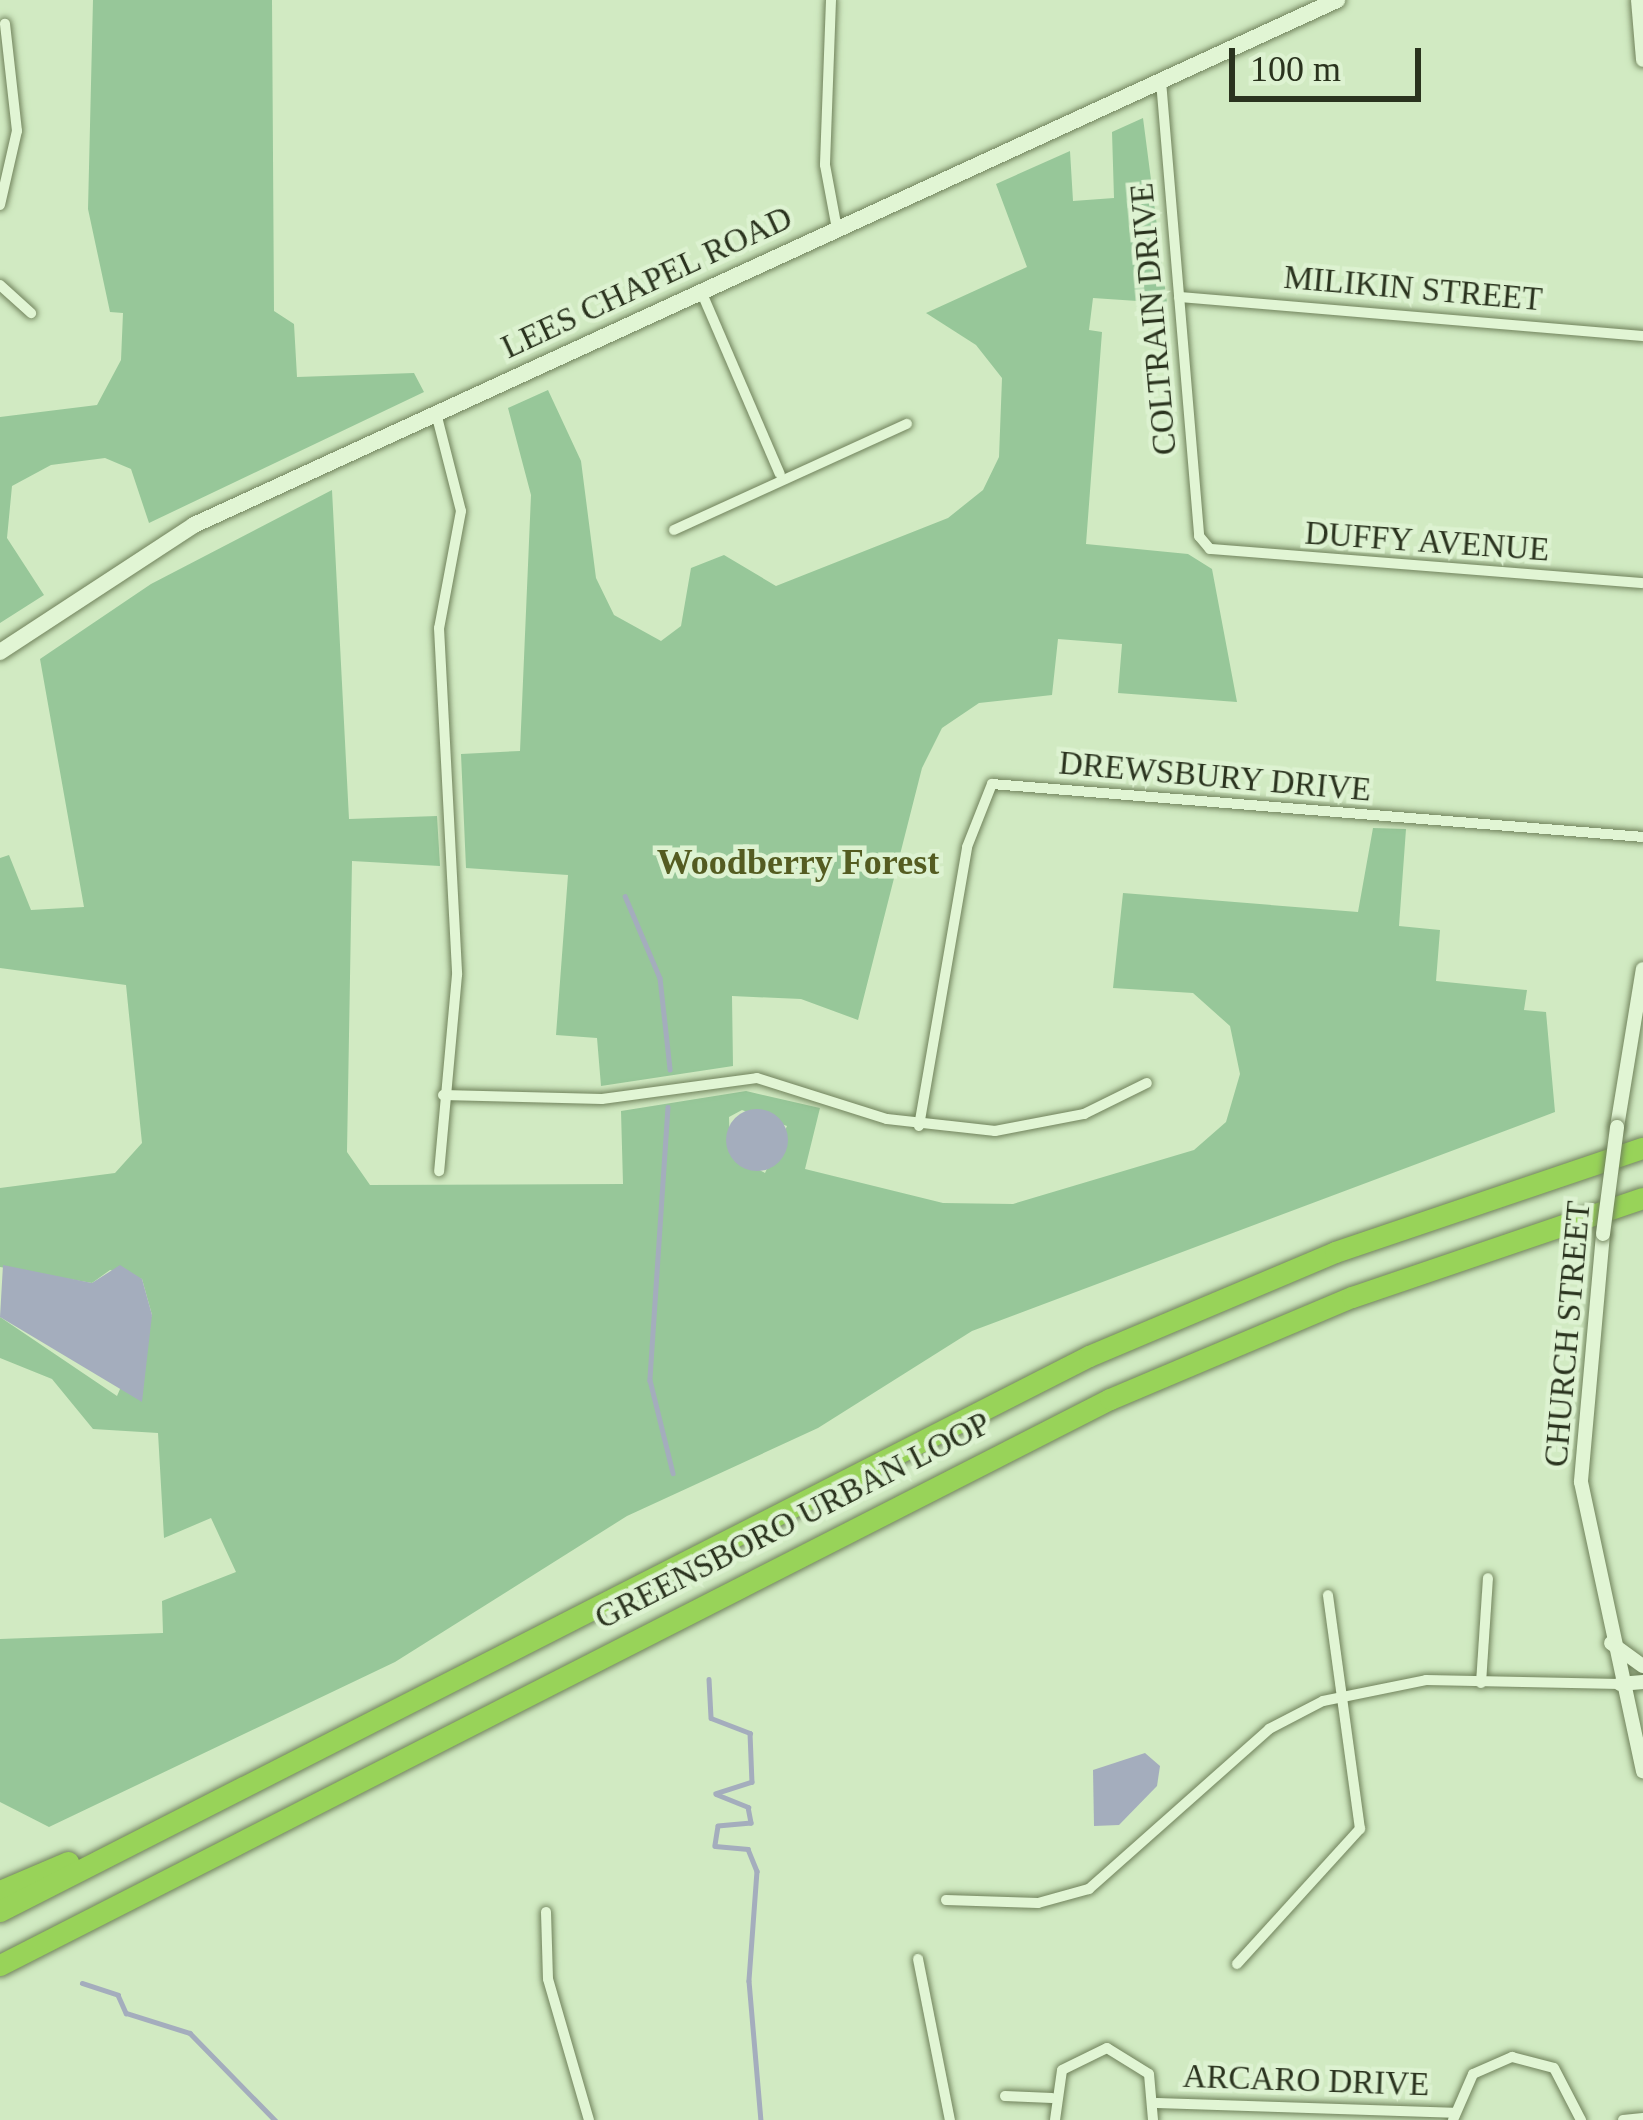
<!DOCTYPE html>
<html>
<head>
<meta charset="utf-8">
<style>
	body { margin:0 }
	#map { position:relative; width:1643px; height:2120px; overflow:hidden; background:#d1eac2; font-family:Georgia,serif }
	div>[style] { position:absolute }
	.green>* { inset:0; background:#97c799 }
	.water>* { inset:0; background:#a4adbd }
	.round { border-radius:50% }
	.stream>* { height:4.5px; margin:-2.25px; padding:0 2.25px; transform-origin:2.25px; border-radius:2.25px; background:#a4adbd }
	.roads { filter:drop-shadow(0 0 3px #70825b) drop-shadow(0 0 3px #70825b) }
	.minor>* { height:10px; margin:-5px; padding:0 5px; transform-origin:5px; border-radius:5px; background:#e1f5d4 }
	.tertiary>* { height:14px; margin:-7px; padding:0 7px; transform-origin:7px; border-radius:7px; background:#e1f5d4 }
	.secondary>* { height:16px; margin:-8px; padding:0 8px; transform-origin:8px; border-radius:8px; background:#e1f5d4 }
	.motorway>* { height:21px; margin:-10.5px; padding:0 10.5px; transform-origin:10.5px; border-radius:10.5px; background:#98d359 }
	.bridges { filter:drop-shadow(0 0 3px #70825b) drop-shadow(0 0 3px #70825b) }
	.tertiary-bridge>* { height:14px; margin:-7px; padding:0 7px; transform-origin:7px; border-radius:7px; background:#e1f5d4 }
	span { translate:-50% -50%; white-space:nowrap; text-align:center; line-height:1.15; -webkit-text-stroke:9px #ddf2d1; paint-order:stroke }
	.street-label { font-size:33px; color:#2a331e }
	.neighbourhood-label { font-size:36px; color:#545c21; font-weight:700 }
	.scale { position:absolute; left:1229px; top:48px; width:192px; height:54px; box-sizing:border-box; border:6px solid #2a331e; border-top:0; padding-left:15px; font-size:36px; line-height:42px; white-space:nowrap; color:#2a331e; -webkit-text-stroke:9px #ddf2d1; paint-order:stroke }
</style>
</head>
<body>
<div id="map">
	<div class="green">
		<i style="clip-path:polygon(93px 0,272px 0,274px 311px,294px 324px,297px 377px,414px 373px,424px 392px,149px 523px,131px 469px,105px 458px,51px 465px,12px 486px,7px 538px,44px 595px,0 623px,0 417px,97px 405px,121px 360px,123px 313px,110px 312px,88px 209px)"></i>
		<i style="clip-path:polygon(1143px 118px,1167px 303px,1093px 298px,1089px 330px,1102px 332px,1086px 544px,1188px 554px,1212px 569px,1237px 702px,1118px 693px,1122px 644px,1058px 639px,1052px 695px,979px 703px,942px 728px,922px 768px,858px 1020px,801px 999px,732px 996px,733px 1066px,601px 1086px,597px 1038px,556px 1035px,568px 875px,466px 868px,461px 754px,520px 751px,531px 495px,508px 408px,548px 390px,581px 461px,596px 578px,614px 615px,661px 641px,681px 626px,691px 568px,724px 555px,776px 586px,948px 518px,983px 490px,999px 457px,1002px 378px,976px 345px,926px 313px,1027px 267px,996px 184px,1070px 151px,1073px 201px,1114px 198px,1112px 132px)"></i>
		<i style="clip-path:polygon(evenodd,332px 490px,349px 819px,437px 816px,440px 866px,352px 861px,347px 1152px,370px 1185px,623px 1184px,621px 1111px,746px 1091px,820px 1108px,805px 1169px,943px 1203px,1013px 1204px,1194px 1150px,1226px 1122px,1240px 1074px,1230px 1026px,1193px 993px,1113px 988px,1123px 893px,1358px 912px,1373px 828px,1406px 829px,1399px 926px,1440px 930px,1436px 981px,1527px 990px,1524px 1010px,1546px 1012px,1555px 1112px,972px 1331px,818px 1428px,627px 1516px,395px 1662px,49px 1827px,0 1802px,0 1639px,163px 1633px,162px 1601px,236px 1572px,211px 1518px,164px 1538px,158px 1433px,93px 1429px,52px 1379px,0 1358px,0 1317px,117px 1396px,152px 1315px,142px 1279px,110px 1270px,92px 1283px,0 1267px,0 1188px,115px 1173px,142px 1143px,126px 985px,0 968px,0 858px,9px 855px,31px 910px,84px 907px,40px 659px,151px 584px,332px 490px,742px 1110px,787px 1126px,765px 1173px,730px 1154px,729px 1117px,742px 1110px)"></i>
	</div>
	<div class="water">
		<i class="round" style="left:726px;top:1109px;width:62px;height:62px"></i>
		<i style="clip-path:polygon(3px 1265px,92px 1283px,120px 1265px,142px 1279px,152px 1315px,142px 1402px,0 1317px)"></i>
		<i style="clip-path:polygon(1145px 1753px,1160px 1766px,1157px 1786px,1119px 1825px,1094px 1826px,1093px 1770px)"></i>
	</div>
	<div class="stream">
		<i style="left:625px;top:896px;width:89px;rotate:66.9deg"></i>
		<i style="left:660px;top:978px;width:92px;rotate:83.7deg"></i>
		<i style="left:668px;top:1107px;width:274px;rotate:93.8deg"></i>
		<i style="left:650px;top:1380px;width:96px;rotate:76.1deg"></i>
		<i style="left:709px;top:1679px;width:39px;rotate:87deg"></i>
		<i style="left:711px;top:1718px;width:42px;rotate:21deg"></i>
		<i style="left:750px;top:1733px;width:49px;rotate:87.7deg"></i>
		<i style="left:752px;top:1782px;width:38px;rotate:162deg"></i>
		<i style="left:716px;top:1794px;width:35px;rotate:22deg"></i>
		<i style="left:748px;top:1807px;width:16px;rotate:79deg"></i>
		<i style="left:751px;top:1823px;width:33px;rotate:175deg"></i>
		<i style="left:718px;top:1826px;width:20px;rotate:99deg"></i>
		<i style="left:715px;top:1846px;width:33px;rotate:5deg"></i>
		<i style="left:748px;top:1849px;width:24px;rotate:68deg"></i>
		<i style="left:757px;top:1871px;width:110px;rotate:94.2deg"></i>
		<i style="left:749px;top:1981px;width:140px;rotate:85.1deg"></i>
		<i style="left:82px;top:1983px;width:38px;rotate:18deg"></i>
		<i style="left:118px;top:1995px;width:20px;rotate:66deg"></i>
		<i style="left:126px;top:2013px;width:67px;rotate:17.4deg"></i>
		<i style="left:190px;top:2033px;width:122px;rotate:45.7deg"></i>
	</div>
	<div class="roads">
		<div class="minor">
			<i style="left:831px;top:0;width:165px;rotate:92.1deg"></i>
			<i style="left:825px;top:165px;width:65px;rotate:79.4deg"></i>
			<i style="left:1161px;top:81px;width:457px;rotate:85.2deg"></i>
			<i style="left:1199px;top:536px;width:17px;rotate:50deg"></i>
			<i style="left:1210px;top:549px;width:434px;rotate:4.5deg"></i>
			<i style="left:0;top:205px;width:76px;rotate:-77.1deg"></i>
			<i style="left:17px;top:131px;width:108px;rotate:-96.4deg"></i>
			<i style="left:0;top:285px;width:42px;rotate:42.1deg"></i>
			<i style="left:701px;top:291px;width:199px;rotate:66.7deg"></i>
			<i style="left:1179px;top:297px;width:466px;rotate:4.8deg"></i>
			<i style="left:436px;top:413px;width:101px;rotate:75.7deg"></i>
			<i style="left:461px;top:511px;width:119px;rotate:100.6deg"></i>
			<i style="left:439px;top:628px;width:347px;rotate:87deg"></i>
			<i style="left:457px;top:975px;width:197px;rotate:95.2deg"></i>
			<i style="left:674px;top:530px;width:256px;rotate:-24.5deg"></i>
			<i style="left:443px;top:1095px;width:159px;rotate:1.4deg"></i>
			<i style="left:602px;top:1099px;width:156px;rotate:-7.7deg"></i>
			<i style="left:757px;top:1078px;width:136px;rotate:17.5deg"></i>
			<i style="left:887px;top:1119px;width:109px;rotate:6.3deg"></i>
			<i style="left:995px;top:1131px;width:91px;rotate:-10.8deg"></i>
			<i style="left:1084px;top:1114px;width:70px;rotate:-26.2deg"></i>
			<i style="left:919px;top:1126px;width:283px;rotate:-80.2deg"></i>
			<i style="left:967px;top:847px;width:68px;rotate:-68.4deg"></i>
			<i style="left:992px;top:784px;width:653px;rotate:4.65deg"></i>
			<i style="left:1481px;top:1683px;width:105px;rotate:-86.2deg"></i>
			<i style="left:946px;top:1900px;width:92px;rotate:1.9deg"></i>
			<i style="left:1038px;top:1903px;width:53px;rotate:-15.4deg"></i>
			<i style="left:1089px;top:1889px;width:241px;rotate:-41.6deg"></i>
			<i style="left:1269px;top:1729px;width:61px;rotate:-27.4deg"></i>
			<i style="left:1323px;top:1701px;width:105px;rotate:-11.5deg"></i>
			<i style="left:1426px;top:1680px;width:194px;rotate:1.2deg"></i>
			<i style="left:546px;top:1912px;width:67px;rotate:88.3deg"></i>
			<i style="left:548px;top:1979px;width:147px;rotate:73.8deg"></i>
			<i style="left:918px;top:1959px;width:164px;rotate:78.8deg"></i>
			<i style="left:1237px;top:1964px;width:183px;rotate:-47.7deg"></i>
			<i style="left:1360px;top:1829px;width:236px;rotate:-97.8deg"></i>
			<i style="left:1005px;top:2096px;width:47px;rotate:2.4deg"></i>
			<i style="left:1157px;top:2103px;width:296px;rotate:1.9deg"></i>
			<i style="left:1055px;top:2120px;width:50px;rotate:-82deg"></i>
			<i style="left:1062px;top:2070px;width:50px;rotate:-26.1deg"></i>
			<i style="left:1107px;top:2048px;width:49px;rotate:31.8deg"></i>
			<i style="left:1149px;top:2074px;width:46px;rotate:85deg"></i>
			<i style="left:1453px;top:2120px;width:50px;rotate:-66.5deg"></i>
			<i style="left:1473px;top:2074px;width:43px;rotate:-23.6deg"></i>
			<i style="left:1512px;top:2057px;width:43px;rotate:14.7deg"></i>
			<i style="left:1554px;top:2068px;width:59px;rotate:62.6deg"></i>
			<i style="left:1623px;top:2120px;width:20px;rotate:-6deg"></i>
		</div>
		<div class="tertiary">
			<i style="left:1638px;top:0;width:60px;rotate:85.2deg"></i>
			<i style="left:1617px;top:1127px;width:160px;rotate:-80.7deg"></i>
			<i style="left:1603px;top:1234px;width:249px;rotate:95.1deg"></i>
			<i style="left:1581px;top:1482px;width:296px;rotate:77.9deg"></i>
			<i style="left:1611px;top:1643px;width:39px;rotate:36deg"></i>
			<i style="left:1620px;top:1684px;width:23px;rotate:-5deg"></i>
		</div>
		<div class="secondary">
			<i style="left:0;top:652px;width:232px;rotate:-33.2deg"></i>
			<i style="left:194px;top:525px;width:1258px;rotate:-24.67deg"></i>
		</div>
		<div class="motorway">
			<i style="left:0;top:1891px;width:74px;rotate:-23.1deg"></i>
			<i style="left:0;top:1911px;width:1222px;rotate:-27.01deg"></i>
			<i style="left:1089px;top:1356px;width:267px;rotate:-22.9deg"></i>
			<i style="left:1335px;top:1252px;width:325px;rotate:-18.7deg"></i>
			<i style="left:0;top:1965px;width:1246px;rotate:-27.02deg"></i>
			<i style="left:1110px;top:1399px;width:263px;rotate:-22.9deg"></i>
			<i style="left:1352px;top:1297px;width:307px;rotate:-18.8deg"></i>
		</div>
	</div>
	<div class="bridges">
		<div class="tertiary-bridge">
			<i style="left:1603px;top:1234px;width:108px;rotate:-82.5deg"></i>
		</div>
	</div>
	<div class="street-label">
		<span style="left:647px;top:283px;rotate:-25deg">LEES CHAPEL ROAD</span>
		<span style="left:1413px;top:289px;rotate:5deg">MILIKIN STREET</span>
		<span style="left:1154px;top:319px;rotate:-95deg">COLTRAIN DRIVE</span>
		<span style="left:1427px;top:542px;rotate:4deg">DUFFY AVENUE</span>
		<span style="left:1215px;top:777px;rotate:5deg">DREWSBURY DRIVE</span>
		<span style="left:1568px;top:1334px;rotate:-85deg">CHURCH STREET</span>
		<span style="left:793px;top:1521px;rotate:-27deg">GREENSBORO URBAN LOOP</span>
		<span style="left:1306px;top:2081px;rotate:2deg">ARCARO DRIVE</span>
	</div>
	<div class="neighbourhood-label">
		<span style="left:798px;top:863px">Woodberry Forest</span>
	</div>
	<div class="scale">100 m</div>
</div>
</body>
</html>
